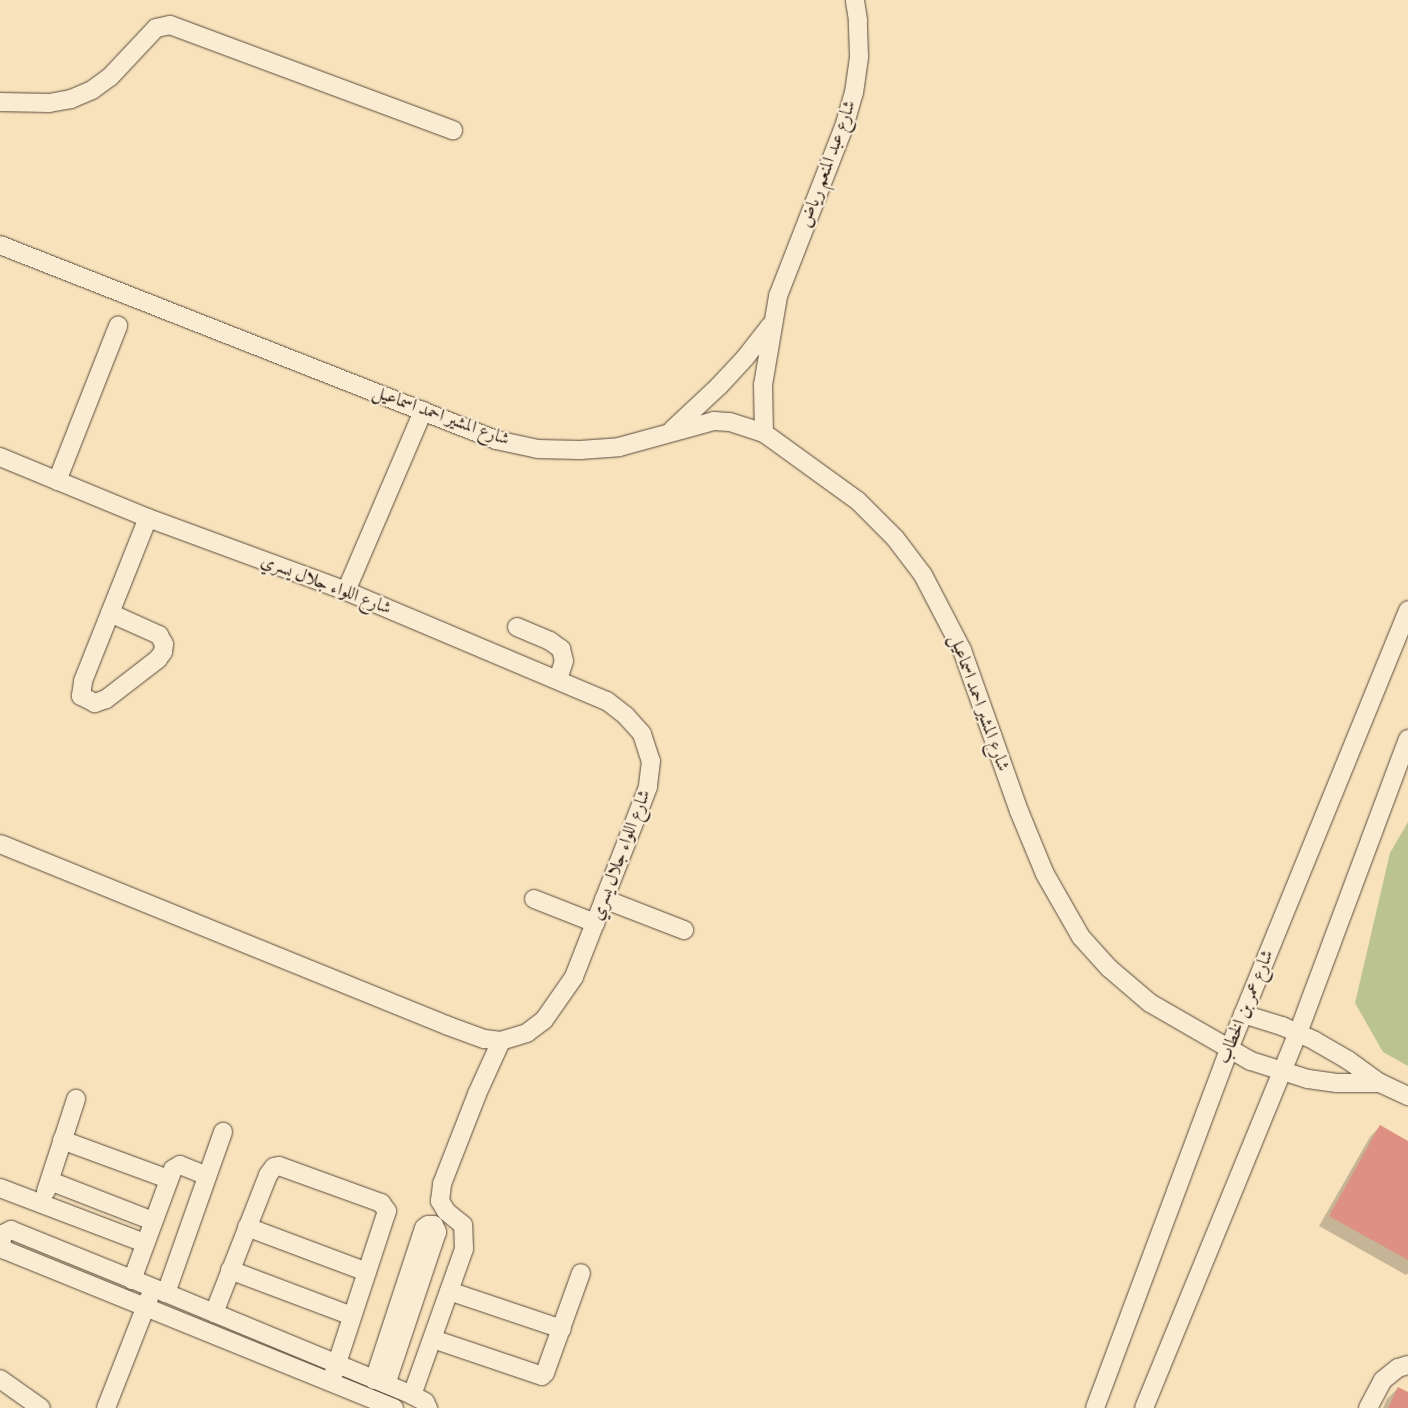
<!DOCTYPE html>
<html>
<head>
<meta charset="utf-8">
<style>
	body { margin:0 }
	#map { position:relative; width:1408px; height:1408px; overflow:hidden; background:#f7e2bb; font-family:"IM FELL DW Pica",Amiri,serif }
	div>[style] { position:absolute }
	.green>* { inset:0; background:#bbc391 }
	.shadow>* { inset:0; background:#0003 }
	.building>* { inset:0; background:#de9082 }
	.roads { filter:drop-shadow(0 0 1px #5a4b3c) drop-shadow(0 0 1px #5a4b3c) }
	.minor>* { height:18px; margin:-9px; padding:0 9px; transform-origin:9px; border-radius:9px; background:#faecd3 }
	span { translate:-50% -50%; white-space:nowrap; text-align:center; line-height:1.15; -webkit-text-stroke:4.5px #faecd3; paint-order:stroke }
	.street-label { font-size:18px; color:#251912 }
</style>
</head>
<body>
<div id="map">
	<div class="green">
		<i style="clip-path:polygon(1408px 822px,1408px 1066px,1383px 1052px,1355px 1003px,1390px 853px)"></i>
	</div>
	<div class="shadow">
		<i style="clip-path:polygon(1380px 1126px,1408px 1142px,1408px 1273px,1406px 1275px,1319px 1226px,1370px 1137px)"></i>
		<i style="clip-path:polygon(1398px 1388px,1408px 1393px,1408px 1408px,1383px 1408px,1387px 1399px)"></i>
	</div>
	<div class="building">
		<i style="clip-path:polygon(1380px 1125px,1408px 1141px,1408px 1260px,1329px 1216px)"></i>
		<i style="clip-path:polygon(1398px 1387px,1408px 1392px,1408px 1408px,1388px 1408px)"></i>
	</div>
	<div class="roads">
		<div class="minor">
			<i style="left:0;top:102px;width:49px;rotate:1.2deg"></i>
			<i style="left:49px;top:103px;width:22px;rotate:-10deg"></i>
			<i style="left:71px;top:99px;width:23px;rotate:-23deg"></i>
			<i style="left:92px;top:90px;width:22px;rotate:-36deg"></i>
			<i style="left:110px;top:77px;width:67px;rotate:-46.8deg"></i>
			<i style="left:156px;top:28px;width:14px;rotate:-12deg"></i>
			<i style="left:170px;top:25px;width:302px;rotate:20.4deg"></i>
			<i style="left:0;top:245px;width:533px;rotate:21.46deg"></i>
			<i style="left:496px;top:440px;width:43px;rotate:12.1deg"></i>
			<i style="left:538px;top:449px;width:42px;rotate:1.4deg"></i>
			<i style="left:580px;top:450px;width:39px;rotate:-4deg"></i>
			<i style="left:619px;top:447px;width:98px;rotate:-15.3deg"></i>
			<i style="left:714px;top:421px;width:16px;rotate:4deg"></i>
			<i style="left:730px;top:422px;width:36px;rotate:18deg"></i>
			<i style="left:764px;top:433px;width:116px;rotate:35.9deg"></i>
			<i style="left:858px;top:501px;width:52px;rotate:45deg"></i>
			<i style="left:895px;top:538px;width:46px;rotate:52.9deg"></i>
			<i style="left:923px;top:575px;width:85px;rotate:62.5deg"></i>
			<i style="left:962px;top:650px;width:171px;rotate:70.5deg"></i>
			<i style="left:1019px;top:811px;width:68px;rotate:67.6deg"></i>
			<i style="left:1045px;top:874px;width:73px;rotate:60.3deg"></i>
			<i style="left:1081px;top:937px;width:42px;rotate:47.9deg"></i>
			<i style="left:1109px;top:968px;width:54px;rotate:40.5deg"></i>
			<i style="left:1150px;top:1003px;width:116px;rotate:29.9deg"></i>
			<i style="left:1251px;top:1061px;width:60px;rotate:17.5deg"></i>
			<i style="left:1308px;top:1079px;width:29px;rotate:8deg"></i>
			<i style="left:1337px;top:1083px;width:43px"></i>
			<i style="left:672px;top:430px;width:64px;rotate:-43.1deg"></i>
			<i style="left:719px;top:386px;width:38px;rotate:-47deg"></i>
			<i style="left:745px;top:358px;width:41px;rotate:-52deg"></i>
			<i style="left:764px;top:433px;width:48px;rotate:-91.2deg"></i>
			<i style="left:763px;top:385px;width:90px;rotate:-80.4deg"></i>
			<i style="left:778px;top:296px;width:181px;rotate:-68.7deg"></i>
			<i style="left:844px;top:127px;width:35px;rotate:-74deg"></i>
			<i style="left:854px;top:93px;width:37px;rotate:-82deg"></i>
			<i style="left:859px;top:56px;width:36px;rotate:-92deg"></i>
			<i style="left:858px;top:20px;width:20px;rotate:-99deg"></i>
			<i style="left:0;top:457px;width:160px;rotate:22.4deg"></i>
			<i style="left:148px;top:518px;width:211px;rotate:20.2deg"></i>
			<i style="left:346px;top:591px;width:283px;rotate:22.9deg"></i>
			<i style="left:607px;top:701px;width:24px;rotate:38deg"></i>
			<i style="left:626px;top:716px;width:24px;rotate:48deg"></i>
			<i style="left:642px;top:734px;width:28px;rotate:72deg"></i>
			<i style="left:651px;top:761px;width:26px;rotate:97deg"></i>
			<i style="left:648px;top:787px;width:204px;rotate:111.3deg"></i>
			<i style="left:574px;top:977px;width:52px;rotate:124.9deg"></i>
			<i style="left:544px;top:1020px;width:21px;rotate:143deg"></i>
			<i style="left:527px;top:1033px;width:27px;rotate:163deg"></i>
			<i style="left:501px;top:1041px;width:17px;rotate:-173deg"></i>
			<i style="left:484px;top:1039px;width:40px;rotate:-159.8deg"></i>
			<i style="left:446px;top:1025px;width:481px;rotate:-157.9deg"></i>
			<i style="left:57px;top:481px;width:167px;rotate:-68.5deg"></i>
			<i style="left:346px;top:591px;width:196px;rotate:-66.8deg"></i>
			<i style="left:110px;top:613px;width:54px;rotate:24.2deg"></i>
			<i style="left:159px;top:635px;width:10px;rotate:61deg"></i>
			<i style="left:164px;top:644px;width:8px;rotate:97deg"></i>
			<i style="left:163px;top:652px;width:9px;rotate:126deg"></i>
			<i style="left:158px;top:659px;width:66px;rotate:142.4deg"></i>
			<i style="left:106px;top:699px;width:12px;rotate:160deg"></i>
			<i style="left:95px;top:703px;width:16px;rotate:-153deg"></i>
			<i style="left:81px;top:696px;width:15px;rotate:-82deg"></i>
			<i style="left:83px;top:681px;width:175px;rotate:-68.3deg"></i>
			<i style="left:517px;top:627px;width:36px;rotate:23deg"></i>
			<i style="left:550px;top:641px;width:14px;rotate:36deg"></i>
			<i style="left:561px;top:649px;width:12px;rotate:76deg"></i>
			<i style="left:564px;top:661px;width:19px;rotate:108deg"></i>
			<i style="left:534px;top:899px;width:66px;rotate:21.5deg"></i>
			<i style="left:604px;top:899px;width:86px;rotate:21.2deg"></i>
			<i style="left:1243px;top:1014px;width:41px;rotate:17.1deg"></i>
			<i style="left:1282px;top:1026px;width:36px;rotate:24deg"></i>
			<i style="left:1315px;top:1041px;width:38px;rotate:30deg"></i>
			<i style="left:1348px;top:1060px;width:39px;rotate:36deg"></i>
			<i style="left:1380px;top:1083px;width:31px;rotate:25deg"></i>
			<i style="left:62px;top:1140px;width:113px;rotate:20.2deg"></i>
			<i style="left:50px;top:1181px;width:110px;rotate:21.2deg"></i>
			<i style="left:0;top:1188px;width:155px;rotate:20.8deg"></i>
			<i style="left:46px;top:1191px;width:97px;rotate:-71.9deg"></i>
			<i style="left:247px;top:1227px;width:128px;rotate:20.6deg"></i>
			<i style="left:230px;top:1270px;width:130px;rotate:20.7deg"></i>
			<i style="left:132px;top:1280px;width:118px;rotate:-69.7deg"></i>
			<i style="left:173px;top:1169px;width:8px;rotate:-30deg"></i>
			<i style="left:180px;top:1165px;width:29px;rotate:22deg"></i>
			<i style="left:449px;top:1291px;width:119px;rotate:18.6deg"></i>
			<i style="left:166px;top:1293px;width:171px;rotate:-70.5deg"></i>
			<i style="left:214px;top:1313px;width:148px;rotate:-68.6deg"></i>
			<i style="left:268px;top:1175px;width:10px;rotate:-53deg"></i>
			<i style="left:274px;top:1167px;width:5px;rotate:-11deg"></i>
			<i style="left:279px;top:1166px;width:109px;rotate:19.9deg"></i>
			<i style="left:381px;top:1203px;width:10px;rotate:53deg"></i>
			<i style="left:387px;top:1211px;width:173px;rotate:108.2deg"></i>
			<i style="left:433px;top:1339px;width:115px;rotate:18.7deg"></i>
			<i style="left:542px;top:1376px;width:4px;rotate:-45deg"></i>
			<i style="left:545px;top:1373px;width:106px;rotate:-70.2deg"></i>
			<i style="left:0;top:1379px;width:50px;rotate:35.3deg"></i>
			<i style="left:374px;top:1380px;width:160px;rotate:-71.8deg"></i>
			<i style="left:424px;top:1228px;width:5px;rotate:-37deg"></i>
			<i style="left:428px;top:1225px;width:6px"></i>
			<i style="left:434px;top:1225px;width:8px;rotate:67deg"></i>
			<i style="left:437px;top:1232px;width:160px;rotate:108.5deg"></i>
			<i style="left:412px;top:1395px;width:155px;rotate:-70.4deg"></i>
			<i style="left:464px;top:1249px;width:24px;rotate:-92deg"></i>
			<i style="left:463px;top:1225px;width:22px;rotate:-141deg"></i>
			<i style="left:446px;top:1211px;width:12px;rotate:-121deg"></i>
			<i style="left:440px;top:1201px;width:17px;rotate:-83deg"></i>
			<i style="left:442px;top:1184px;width:97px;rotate:-68.7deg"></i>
			<i style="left:477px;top:1094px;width:58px;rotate:-65.6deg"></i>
			<i style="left:106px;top:1408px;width:118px;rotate:-68.6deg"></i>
			<i style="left:394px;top:1408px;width:420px;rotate:-157.9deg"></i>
			<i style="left:5px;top:1250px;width:6px;rotate:-129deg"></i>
			<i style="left:1px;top:1245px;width:11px;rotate:-80deg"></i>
			<i style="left:3px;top:1234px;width:9px;rotate:-27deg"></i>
			<i style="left:11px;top:1230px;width:167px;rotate:22.1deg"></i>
			<i style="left:166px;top:1293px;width:266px;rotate:22.5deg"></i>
			<i style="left:412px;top:1395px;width:15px;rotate:28deg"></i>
			<i style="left:425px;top:1402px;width:7px;rotate:63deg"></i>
			<i style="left:1095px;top:1408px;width:383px;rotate:-69.5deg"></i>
			<i style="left:1229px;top:1049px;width:474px;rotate:-67.8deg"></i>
			<i style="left:1144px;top:1408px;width:405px;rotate:-67.7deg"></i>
			<i style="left:1298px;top:1033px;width:314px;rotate:-69.5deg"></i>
			<i style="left:1368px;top:1408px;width:32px;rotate:-62deg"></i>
			<i style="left:1383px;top:1380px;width:19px;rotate:-39deg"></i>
			<i style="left:1398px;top:1368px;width:10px;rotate:-17deg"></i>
		</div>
	</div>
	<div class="street-label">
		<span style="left:828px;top:164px;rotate:-70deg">شارع عبد المنعم رياض</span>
		<span style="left:441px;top:416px;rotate:20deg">شارع المشير احمد اسماعيل</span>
		<span style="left:326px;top:585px;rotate:21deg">شارع اللواء جلال يسري</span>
		<span style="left:979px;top:703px;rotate:70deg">شارع المشير احمد اسماعيل</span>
		<span style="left:621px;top:855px;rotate:-69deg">شارع اللواء جلال يسري</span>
		<span style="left:1246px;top:1007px;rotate:-68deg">شارع عمر بن الخطاب</span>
	</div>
</div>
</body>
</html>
